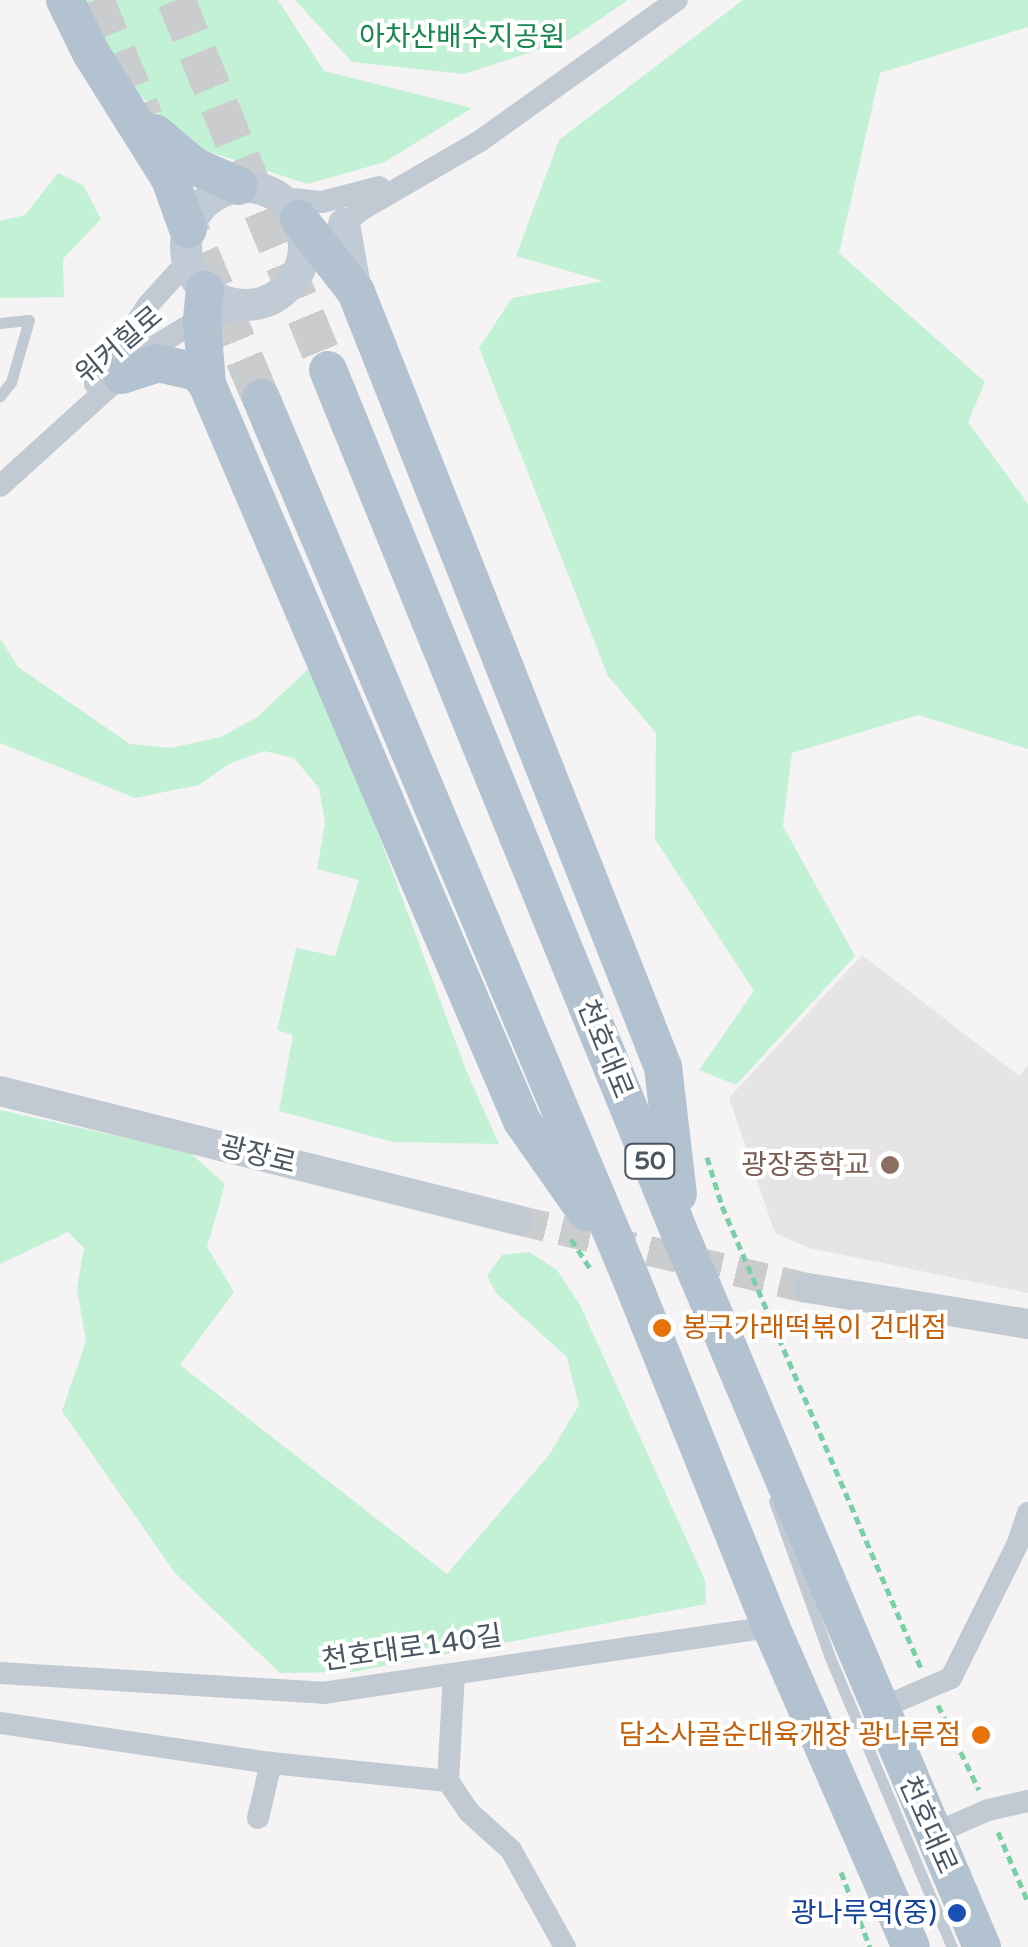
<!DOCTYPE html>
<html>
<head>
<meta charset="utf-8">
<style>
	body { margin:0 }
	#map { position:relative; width:1028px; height:1947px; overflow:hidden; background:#f5f3f3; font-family:"Varela Round","Noto Sans KR",sans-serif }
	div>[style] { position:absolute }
	.education>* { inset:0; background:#e6e4e5 }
	.green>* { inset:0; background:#c3f1d5 }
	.tertiary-tunnel>* { height:30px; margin-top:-15px; transform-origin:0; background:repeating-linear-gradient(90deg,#caccce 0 30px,transparent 0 45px) }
	.primary-tunnel>* { height:38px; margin-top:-19px; transform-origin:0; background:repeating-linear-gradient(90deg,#caccce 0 38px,transparent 0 57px) }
	.path>* { height:5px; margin-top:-2.5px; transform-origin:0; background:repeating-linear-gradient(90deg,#7ad0a6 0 8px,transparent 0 13px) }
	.service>* { height:11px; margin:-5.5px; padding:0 5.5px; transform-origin:5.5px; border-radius:5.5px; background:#c1cad2 }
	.minor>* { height:22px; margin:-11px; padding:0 11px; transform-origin:11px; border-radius:11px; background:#c1cad2 }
	.tertiary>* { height:30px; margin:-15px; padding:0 15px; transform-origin:15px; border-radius:15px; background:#c1cad2 }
	.secondary>* { height:32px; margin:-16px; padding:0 16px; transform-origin:16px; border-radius:16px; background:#c1cbd6 }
	.secondary>.ring { margin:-16px; padding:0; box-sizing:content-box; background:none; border:32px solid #c1cbd6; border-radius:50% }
	.primary>* { height:38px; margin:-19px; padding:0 19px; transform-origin:19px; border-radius:19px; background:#b3c2d1 }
	.dots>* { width:28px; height:28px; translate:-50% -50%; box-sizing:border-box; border:5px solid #fff; border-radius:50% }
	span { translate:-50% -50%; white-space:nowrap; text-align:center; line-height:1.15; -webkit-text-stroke:8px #fff; paint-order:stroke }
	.shield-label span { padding:2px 8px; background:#fff; border:2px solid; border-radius:8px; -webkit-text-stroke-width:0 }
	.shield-label { font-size:25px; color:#4a5661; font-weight:700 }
	.park-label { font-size:28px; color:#17864f }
	.street-label { font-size:28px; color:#4a5661 }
	.education-label { font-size:28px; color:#785e54 }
	.right { translate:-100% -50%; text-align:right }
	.food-label { font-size:28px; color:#c56008 }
	.left { translate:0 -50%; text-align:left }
	.transit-label { font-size:28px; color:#164399 }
</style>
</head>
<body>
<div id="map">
	<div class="education">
		<i style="clip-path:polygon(862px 955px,1019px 1076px,1028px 1065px,1028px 1293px,809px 1248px,775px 1233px,729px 1098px)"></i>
	</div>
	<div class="green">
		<i style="clip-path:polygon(78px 0,278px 0,324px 71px,472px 108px,385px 162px,307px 184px,192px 146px,103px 59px)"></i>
		<i style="clip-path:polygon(295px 0,628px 0,571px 39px,464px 74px,352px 62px)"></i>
		<i style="clip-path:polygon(743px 0,1028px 0,1028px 27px,880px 73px,839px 253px,985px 382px,968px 422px,1028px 504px,1028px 749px,918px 715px,792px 753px,783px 826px,855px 956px,736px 1085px,699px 1070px,754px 991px,655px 839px,656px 733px,608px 676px,479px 348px,512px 298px,603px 281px,516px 256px,559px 140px)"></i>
		<i style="clip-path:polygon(58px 173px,83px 185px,101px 219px,63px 259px,64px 297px,0 298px,0 221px,25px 215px)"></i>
		<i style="clip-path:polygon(0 638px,18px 667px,130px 744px,171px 748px,221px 737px,257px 717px,315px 663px,466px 1070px,499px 1144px,393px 1142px,279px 1111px,293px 1035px,277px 1030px,296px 948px,335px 956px,359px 880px,317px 869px,325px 823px,319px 788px,294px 758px,264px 751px,229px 764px,199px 785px,135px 798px,0 743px)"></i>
		<i style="clip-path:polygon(0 1110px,189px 1152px,225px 1184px,207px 1247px,234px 1292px,180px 1365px,447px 1574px,549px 1455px,579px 1405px,567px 1357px,496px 1293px,487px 1276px,502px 1255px,529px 1252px,557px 1270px,580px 1305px,705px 1580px,706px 1604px,353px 1672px,280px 1673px,175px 1573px,62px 1411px,86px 1341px,77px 1289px,84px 1248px,68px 1232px,0 1264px)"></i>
	</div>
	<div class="tertiary-tunnel">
		<i style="left:517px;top:1220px;width:299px;rotate:13.2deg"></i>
	</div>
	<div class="primary-tunnel">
		<i style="left:95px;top:0;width:128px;rotate:67.4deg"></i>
		<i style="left:176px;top:0;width:400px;rotate:67.7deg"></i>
		<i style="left:178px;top:201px;width:214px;rotate:67.2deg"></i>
	</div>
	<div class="path">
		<i style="left:707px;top:1157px;width:51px;rotate:73deg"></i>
		<i style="left:722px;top:1206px;width:503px;rotate:66.7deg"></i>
		<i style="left:571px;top:1239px;width:38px;rotate:57deg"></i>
		<i style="left:938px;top:1705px;width:94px;rotate:64.2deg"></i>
		<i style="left:998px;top:1832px;width:76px;rotate:66.8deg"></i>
		<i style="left:841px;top:1872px;width:80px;rotate:68.9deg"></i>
	</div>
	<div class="service">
		<i style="left:0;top:323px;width:29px;rotate:-6deg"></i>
		<i style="left:29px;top:320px;width:65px;rotate:106.2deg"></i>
		<i style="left:11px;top:382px;width:18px;rotate:128deg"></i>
		<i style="left:774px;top:1501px;width:164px;rotate:70.3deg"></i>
		<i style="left:829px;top:1655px;width:317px;rotate:67.2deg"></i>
	</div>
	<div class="minor">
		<i style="left:281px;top:198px;width:41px;rotate:5.6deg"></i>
		<i style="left:322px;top:202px;width:59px;rotate:-14.7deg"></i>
		<i style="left:304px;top:257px;width:74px;rotate:-39.5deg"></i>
		<i style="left:361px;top:210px;width:138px;rotate:-30.1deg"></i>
		<i style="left:480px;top:141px;width:242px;rotate:-35.6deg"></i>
		<i style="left:95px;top:384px;width:95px;rotate:-56.1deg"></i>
		<i style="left:148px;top:305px;width:59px;rotate:-47.7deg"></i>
		<i style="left:0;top:486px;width:205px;rotate:-42.2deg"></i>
		<i style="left:152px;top:348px;width:44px;rotate:-31.2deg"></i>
		<i style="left:190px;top:325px;width:58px;rotate:-20.3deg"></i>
		<i style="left:0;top:1673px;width:324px;rotate:3.5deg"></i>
		<i style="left:323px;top:1693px;width:453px;rotate:-8.4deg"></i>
		<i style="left:879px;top:1709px;width:78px;rotate:-23.3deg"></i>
		<i style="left:951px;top:1678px;width:148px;rotate:-63.6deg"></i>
		<i style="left:1017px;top:1545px;width:34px;rotate:-71deg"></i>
		<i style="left:0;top:1723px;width:274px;rotate:8.4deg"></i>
		<i style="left:271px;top:1763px;width:178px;rotate:5.8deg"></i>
		<i style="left:448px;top:1781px;width:107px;rotate:-86.8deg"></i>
		<i style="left:448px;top:1781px;width:37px;rotate:56deg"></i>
		<i style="left:469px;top:1812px;width:57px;rotate:42.1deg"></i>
		<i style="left:511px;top:1850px;width:111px;rotate:60.9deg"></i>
		<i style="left:258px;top:1818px;width:57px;rotate:-76.7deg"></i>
		<i style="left:933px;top:1834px;width:60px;rotate:-23.6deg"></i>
		<i style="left:988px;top:1810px;width:41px;rotate:-12.7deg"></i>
	</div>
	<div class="tertiary">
		<i style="left:0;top:1091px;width:533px;rotate:14.01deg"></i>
		<i style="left:808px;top:1288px;width:223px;rotate:9.3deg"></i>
	</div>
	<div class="secondary">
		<i class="ring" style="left:186px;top:187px;width:86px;height:86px"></i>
		<i style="left:344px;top:224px;width:69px;rotate:80deg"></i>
	</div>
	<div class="primary">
		<i style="left:65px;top:0;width:59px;rotate:63.9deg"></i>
		<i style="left:91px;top:53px;width:149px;rotate:57.9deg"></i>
		<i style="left:170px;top:179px;width:53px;rotate:70.2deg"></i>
		<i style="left:155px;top:133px;width:51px;rotate:40.2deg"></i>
		<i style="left:194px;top:166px;width:49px;rotate:24deg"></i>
		<i style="left:299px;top:219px;width:93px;rotate:52deg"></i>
		<i style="left:356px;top:292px;width:834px;rotate:68.39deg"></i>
		<i style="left:663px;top:1067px;width:128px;rotate:83.3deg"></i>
		<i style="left:205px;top:290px;width:31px;rotate:96deg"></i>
		<i style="left:202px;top:321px;width:63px;rotate:85.5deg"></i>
		<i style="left:207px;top:384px;width:801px;rotate:66.86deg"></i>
		<i style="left:522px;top:1121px;width:111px;rotate:54.9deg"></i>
		<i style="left:328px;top:370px;width:941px;rotate:67.83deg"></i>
		<i style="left:683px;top:1241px;width:767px;rotate:67.05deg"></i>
		<i style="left:122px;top:375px;width:38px;rotate:-18deg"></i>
		<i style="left:158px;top:363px;width:40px;rotate:13deg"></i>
		<i style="left:197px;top:372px;width:16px;rotate:50deg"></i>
		<i style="left:261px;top:398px;width:947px;rotate:67.2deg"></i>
		<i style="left:628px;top:1271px;width:384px;rotate:68.1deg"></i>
		<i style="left:771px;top:1627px;width:349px;rotate:66.4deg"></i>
	</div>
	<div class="dots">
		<i style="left:890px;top:1165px;background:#8d6e63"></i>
		<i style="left:662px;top:1328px;background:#e8710a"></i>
		<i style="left:981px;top:1735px;background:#e8710a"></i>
		<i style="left:957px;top:1913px;background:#1a4fb4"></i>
	</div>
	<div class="shield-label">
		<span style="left:650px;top:1161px">50</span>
	</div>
	<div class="park-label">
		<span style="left:462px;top:37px">아차산배수지공원</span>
	</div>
	<div class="street-label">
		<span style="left:119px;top:345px;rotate:-40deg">워커힐로</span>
		<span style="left:605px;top:1049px;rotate:68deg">천호대로</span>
		<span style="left:258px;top:1155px;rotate:14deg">광장로</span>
		<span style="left:412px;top:1648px;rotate:-8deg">천호대로140길</span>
		<span style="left:928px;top:1825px;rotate:66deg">천호대로</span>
	</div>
	<div class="education-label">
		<span class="right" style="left:870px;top:1165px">광장중학교</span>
	</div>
	<div class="food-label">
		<span class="left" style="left:682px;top:1328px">봉구가래떡볶이 건대점</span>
		<span class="right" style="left:961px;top:1735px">담소사골순대육개장 광나루점</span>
	</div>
	<div class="transit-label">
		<span class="right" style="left:937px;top:1913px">광나루역(중)</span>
	</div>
</div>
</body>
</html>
